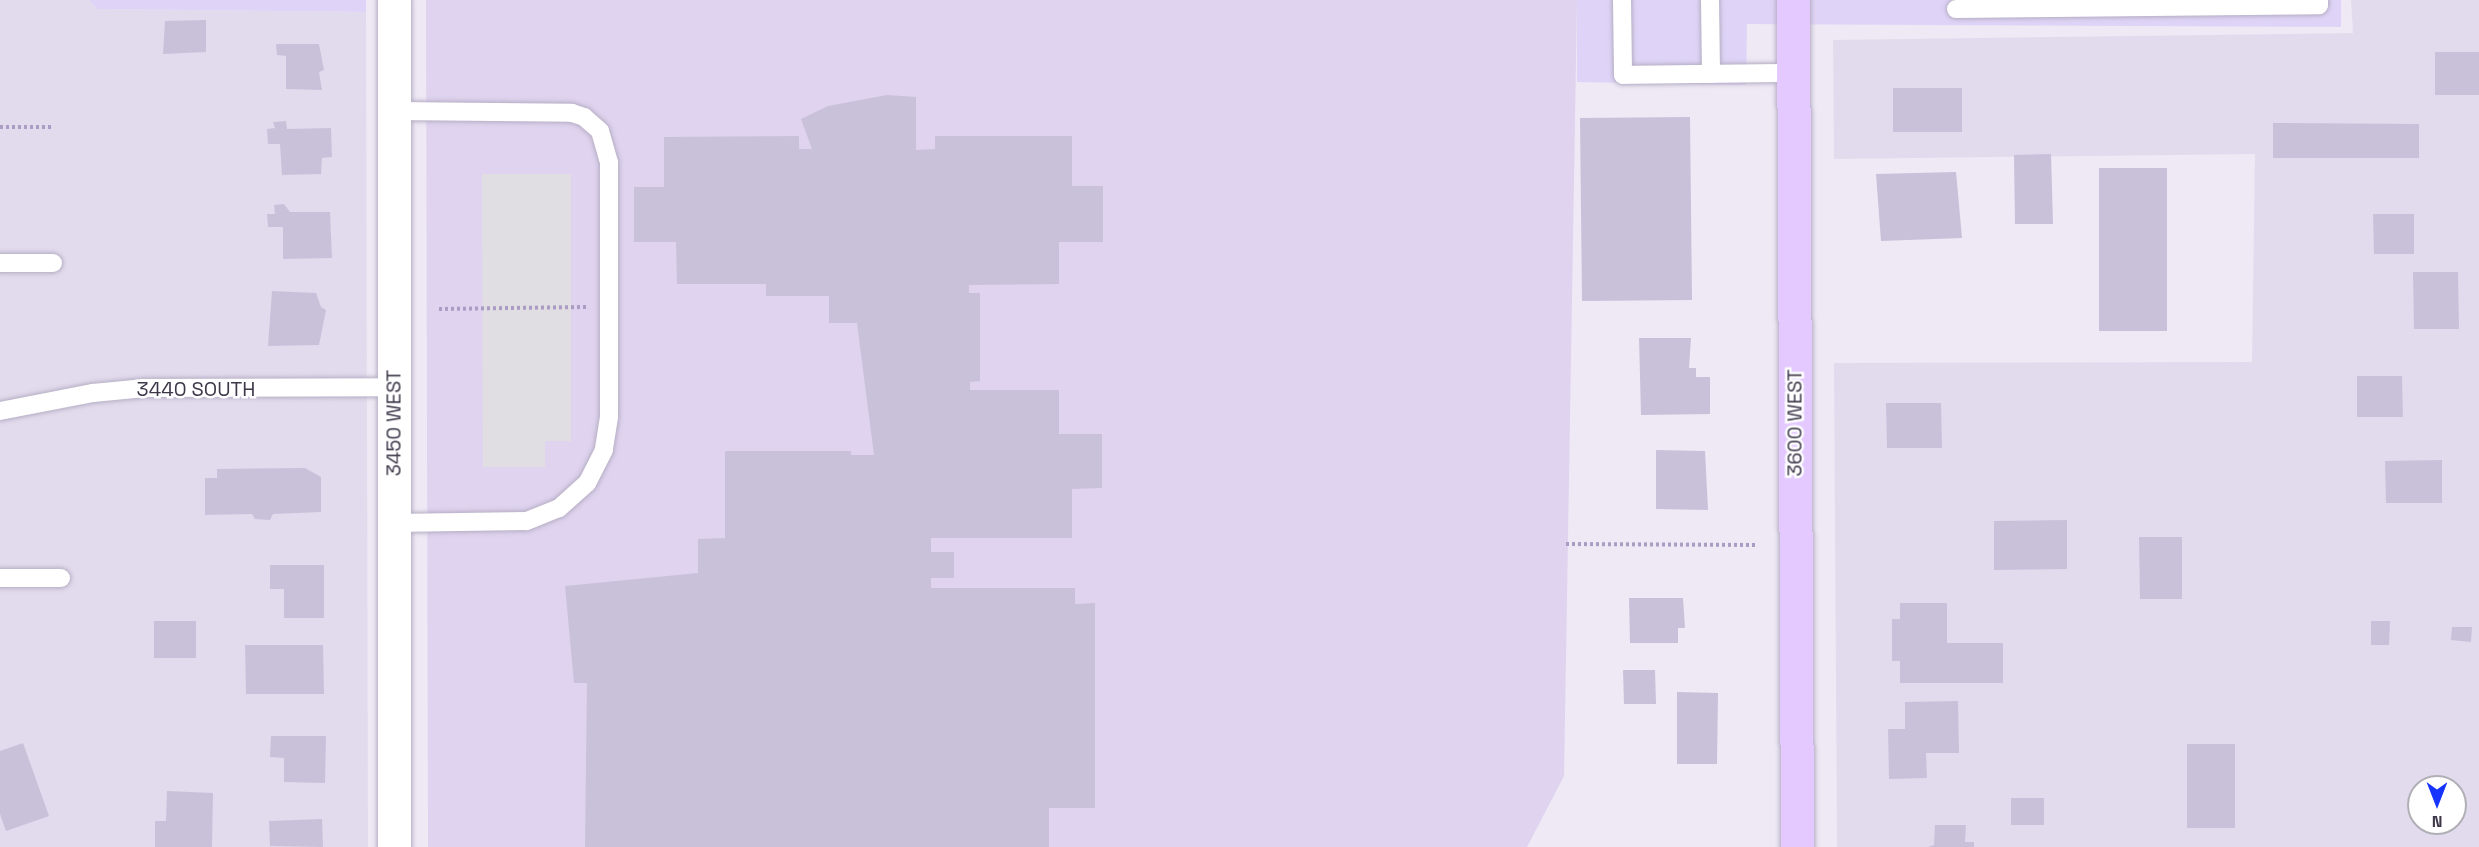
<!DOCTYPE html>
<html>
<head>
<meta charset="utf-8">
<style>
	body { margin:0 }
	#map { position:relative; width:2479px; height:847px; overflow:hidden; background:#eee9f5; font-family:"Space Grotesk",sans-serif }
	div>[style] { position:absolute }
	.residential>* { inset:0; background:#e2dbed }
	.commercial>* { inset:0; background:#dfd4f7 }
	.education>* { inset:0; background:#dfd3ef }
	.parking>* { inset:0; background:#e0dee3 }
	.building>* { inset:0; background:#c9c1da }
	.path>* { height:4px; margin-top:-2px; transform-origin:0; background:repeating-linear-gradient(90deg,#ab9cc3 0 3px,transparent 0 6px) }
	.roads { filter:drop-shadow(0 0 2px #b6aec4) drop-shadow(0 0 2px #b6aec4) }
	.lane>* { height:18px; margin:-9px; padding:0 9px; transform-origin:9px; border-radius:9px; background:#fff }
	.street>* { height:33px; margin:-16.5px; padding:0 16.5px; transform-origin:16.5px; border-radius:16.5px; background:#fff }
	.secondary>* { height:33px; margin:-16.5px; padding:0 16.5px; transform-origin:16.5px; border-radius:16.5px; background:#e3c9ff }
	span { translate:-50% -50%; white-space:nowrap; text-align:center; line-height:1.15; -webkit-text-stroke:5px #fff; paint-order:stroke }
	.street-label { font-size:20px; color:#3d3749 }
	.north { position:absolute; left:2407px; top:775px; width:60px; height:60px; box-sizing:border-box; background:#fff; border:2px solid #b1afb6; border-radius:50%; rotate:180deg; font-size:16px; font-weight:700; line-height:24px; text-align:center; color:#3d3749 }
	.north::after { content:''; display:block; margin:auto; width:21px; height:27px; background:#1633ff; clip-path:polygon(50% 0,100% 100%,50% 72%,0 100%) }
</style>
</head>
<body>
<div id="map">
	<div class="residential">
		<i style="clip-path:polygon(0 0,89px 0,97px 9px,366px 12px,368px 847px,0 847px)"></i>
		<i style="clip-path:polygon(evenodd,2351px 0,2479px 0,2479px 847px,1837px 847px,1834px 363px,2252px 362px,2255px 154px,1834px 159px,1833px 40px,2353px 33px,2351px 0,2419px 787px,2455px 787px,2455px 823px,2419px 823px,2419px 787px)"></i>
	</div>
	<div class="commercial">
		<i style="clip-path:polygon(89px 0,366px 0,366px 12px,97px 9px)"></i>
		<i style="clip-path:polygon(1577px 0,2341px 0,2341px 27px,1747px 24px,1746px 85px,1577px 82px)"></i>
	</div>
	<div class="education">
		<i style="clip-path:polygon(426px 0,1577px 0,1564px 776px,1527px 847px,428px 847px)"></i>
	</div>
	<div class="parking">
		<i style="clip-path:polygon(482px 174px,571px 174px,571px 441px,545px 441px,545px 467px,483px 467px)"></i>
	</div>
	<div class="building">
		<i style="clip-path:polygon(206px 20px,206px 52px,163px 54px,165px 21px)"></i>
		<i style="clip-path:polygon(276px 44px,319px 44px,324px 70px,319px 72px,322px 90px,286px 89px,286px 56px,277px 55px)"></i>
		<i style="clip-path:polygon(2435px 52px,2479px 52px,2479px 95px,2435px 95px)"></i>
		<i style="clip-path:polygon(1893px 88px,1962px 88px,1962px 132px,1893px 132px)"></i>
		<i style="clip-path:polygon(887px 95px,916px 97px,916px 150px,935px 149px,935px 136px,1072px 136px,1072px 186px,1103px 186px,1103px 242px,1059px 242px,1059px 284px,969px 285px,969px 293px,980px 293px,980px 381px,970px 382px,970px 390px,1059px 390px,1059px 434px,1102px 434px,1102px 488px,1072px 489px,1072px 538px,931px 538px,931px 552px,954px 552px,954px 578px,931px 578px,931px 588px,1075px 588px,1075px 604px,1095px 603px,1095px 808px,1049px 808px,1049px 847px,585px 847px,587px 683px,574px 683px,565px 586px,698px 573px,698px 539px,725px 538px,725px 451px,851px 451px,851px 455px,874px 455px,857px 323px,829px 323px,829px 296px,766px 296px,766px 284px,677px 284px,676px 242px,634px 242px,634px 187px,664px 187px,664px 137px,799px 136px,799px 149px,812px 149px,801px 119px,828px 106px)"></i>
		<i style="clip-path:polygon(1690px 117px,1692px 300px,1582px 301px,1580px 118px)"></i>
		<i style="clip-path:polygon(286px 121px,287px 129px,331px 128px,332px 157px,322px 158px,321px 174px,282px 175px,280px 144px,268px 144px,267px 129px,275px 128px,273px 122px)"></i>
		<i style="clip-path:polygon(2273px 123px,2419px 124px,2419px 158px,2273px 158px)"></i>
		<i style="clip-path:polygon(2051px 154px,2053px 224px,2015px 224px,2014px 155px)"></i>
		<i style="clip-path:polygon(2099px 168px,2167px 168px,2167px 331px,2099px 331px)"></i>
		<i style="clip-path:polygon(1956px 172px,1962px 238px,1881px 241px,1876px 174px)"></i>
		<i style="clip-path:polygon(284px 204px,290px 212px,330px 212px,332px 258px,283px 259px,283px 227px,268px 227px,267px 214px,275px 214px,274px 205px)"></i>
		<i style="clip-path:polygon(2373px 214px,2414px 214px,2414px 254px,2374px 254px)"></i>
		<i style="clip-path:polygon(2413px 272px,2458px 272px,2459px 329px,2414px 329px)"></i>
		<i style="clip-path:polygon(272px 291px,316px 293px,321px 307px,326px 310px,319px 345px,268px 346px)"></i>
		<i style="clip-path:polygon(1639px 338px,1691px 338px,1689px 368px,1696px 368px,1696px 377px,1710px 377px,1710px 414px,1641px 415px)"></i>
		<i style="clip-path:polygon(2357px 376px,2402px 376px,2403px 417px,2357px 417px)"></i>
		<i style="clip-path:polygon(1886px 403px,1941px 403px,1942px 448px,1887px 448px)"></i>
		<i style="clip-path:polygon(1656px 450px,1705px 451px,1708px 510px,1656px 509px)"></i>
		<i style="clip-path:polygon(2442px 460px,2442px 503px,2386px 503px,2385px 461px)"></i>
		<i style="clip-path:polygon(305px 468px,321px 477px,321px 512px,273px 514px,270px 520px,255px 519px,252px 514px,205px 515px,205px 478px,217px 478px,217px 469px)"></i>
		<i style="clip-path:polygon(2067px 520px,2067px 569px,1994px 570px,1994px 521px)"></i>
		<i style="clip-path:polygon(2139px 537px,2182px 537px,2182px 599px,2140px 599px)"></i>
		<i style="clip-path:polygon(270px 565px,324px 565px,324px 618px,284px 618px,284px 589px,270px 589px)"></i>
		<i style="clip-path:polygon(1629px 598px,1683px 598px,1685px 628px,1678px 628px,1678px 643px,1630px 643px)"></i>
		<i style="clip-path:polygon(1900px 603px,1947px 603px,1947px 643px,2003px 643px,2003px 683px,1900px 683px,1900px 661px,1892px 661px,1892px 619px,1900px 619px)"></i>
		<i style="clip-path:polygon(154px 621px,196px 621px,196px 658px,154px 658px)"></i>
		<i style="clip-path:polygon(2371px 621px,2390px 621px,2389px 645px,2371px 645px)"></i>
		<i style="clip-path:polygon(2452px 627px,2472px 627px,2471px 642px,2451px 640px)"></i>
		<i style="clip-path:polygon(245px 645px,323px 645px,324px 694px,246px 694px)"></i>
		<i style="clip-path:polygon(1623px 670px,1655px 670px,1656px 704px,1624px 704px)"></i>
		<i style="clip-path:polygon(1677px 692px,1718px 693px,1717px 764px,1677px 764px)"></i>
		<i style="clip-path:polygon(1958px 701px,1959px 753px,1926px 753px,1927px 778px,1889px 779px,1888px 729px,1905px 729px,1905px 702px)"></i>
		<i style="clip-path:polygon(271px 736px,326px 736px,325px 783px,284px 782px,284px 758px,270px 757px)"></i>
		<i style="clip-path:polygon(23px 743px,49px 816px,6px 831px,0 814px,0 751px)"></i>
		<i style="clip-path:polygon(2187px 744px,2235px 744px,2235px 828px,2187px 828px)"></i>
		<i style="clip-path:polygon(167px 791px,213px 793px,212px 847px,155px 847px,155px 821px,166px 821px)"></i>
		<i style="clip-path:polygon(2011px 798px,2044px 798px,2044px 825px,2011px 825px)"></i>
		<i style="clip-path:polygon(322px 819px,323px 847px,270px 846px,269px 821px)"></i>
		<i style="clip-path:polygon(1935px 825px,1966px 825px,1965px 842px,1974px 842px,1974px 847px,1928px 847px,1934px 845px)"></i>
	</div>
	<div class="path">
		<i style="left:0;top:127px;width:53px"></i>
		<i style="left:439px;top:309px;width:147px;rotate:-0.8deg"></i>
		<i style="left:1566px;top:544px;width:191px;rotate:0.3deg"></i>
	</div>
	<div class="roads">
		<div class="lane">
			<i style="left:1622px;top:0;width:75px;rotate:89.2deg"></i>
			<i style="left:1623px;top:75px;width:170px;rotate:-0.7deg"></i>
			<i style="left:1710px;top:0;width:74px;rotate:89.2deg"></i>
			<i style="left:1956px;top:9px;width:363px;rotate:-0.6deg"></i>
			<i style="left:2319px;top:5px;width:5px;rotate:-90deg"></i>
			<i style="left:394px;top:111px;width:178px;rotate:0.6deg"></i>
			<i style="left:572px;top:113px;width:13px;rotate:18deg"></i>
			<i style="left:584px;top:117px;width:21px;rotate:41deg"></i>
			<i style="left:600px;top:131px;width:33px;rotate:74deg"></i>
			<i style="left:609px;top:163px;width:254px;rotate:90deg"></i>
			<i style="left:609px;top:417px;width:33px;rotate:99deg"></i>
			<i style="left:604px;top:450px;width:37px;rotate:117deg"></i>
			<i style="left:587px;top:483px;width:38px;rotate:138deg"></i>
			<i style="left:559px;top:508px;width:35px;rotate:158deg"></i>
			<i style="left:526px;top:521px;width:132px;rotate:179.1deg"></i>
			<i style="left:0;top:263px;width:53px"></i>
			<i style="left:0;top:411px;width:95px;rotate:-11deg"></i>
			<i style="left:93px;top:393px;width:52px;rotate:-5.5deg"></i>
			<i style="left:145px;top:388px;width:249px;rotate:-0.2deg"></i>
			<i style="left:0;top:578px;width:61px"></i>
		</div>
		<div class="street">
			<i style="left:394px;top:0;width:847px;rotate:90deg"></i>
		</div>
		<div class="secondary">
			<i style="left:1793px;top:0;width:847px;rotate:89.73deg"></i>
		</div>
	</div>
	<div class="street-label">
		<span style="left:196px;top:389px">3440 SOUTH</span>
		<span style="left:394px;top:423px;rotate:-90deg">3450 WEST</span>
		<span style="left:1795px;top:423px;rotate:-90deg">3600 WEST</span>
	</div>
	<div class="north">N</div>
</div>
</body>
</html>
